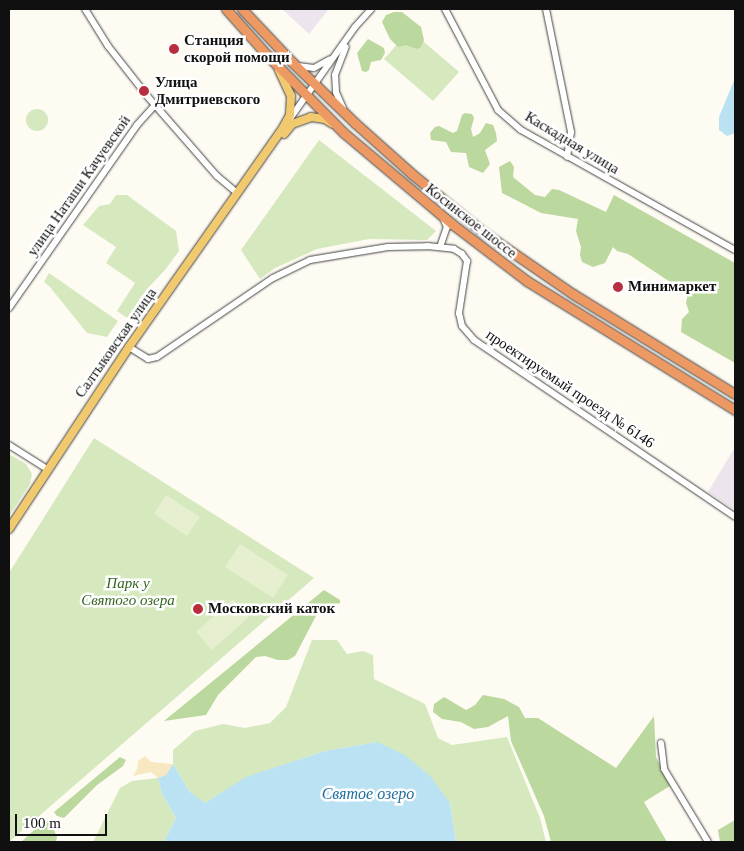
<!DOCTYPE html>
<html>
<head>
<meta charset="utf-8">
<style>
	body { margin:0 }
	#map { position:relative; width:744px; height:851px; overflow:hidden; background:#fefbf3; font-family:"Times New Roman",serif }
	div>[style] { position:absolute }
	.industrial>* { inset:0; background:#ece5ed }
	.green>* { inset:0; background:#d6e8be }
	.round { border-radius:50% }
	.forest>* { inset:0; background:#bbd89e }
	.sand>* { inset:0; background:#f8e8c2 }
	.pitch>* { inset:0; background:#e6efcf }
	.water>* { inset:0; background:#bae2f3 }
	.roads { filter:drop-shadow(0 0 1px #434343) drop-shadow(0 0 1px #434343) }
	.minor>* { height:6px; margin:-3px; padding:0 3px; transform-origin:3px; border-radius:3px; background:#fff }
	.major>* { height:8px; margin:-4px; padding:0 4px; transform-origin:4px; border-radius:4px; background:#f1ca70 }
	.highway>* { height:9px; margin:-4.5px; padding:0 4.5px; transform-origin:4.5px; border-radius:4.5px; background:#ed9963 }
	.dots>* { width:14px; height:14px; translate:-50% -50%; box-sizing:border-box; border:2px solid #fff; border-radius:50% }
	span { translate:-50% -50%; white-space:nowrap; text-align:center; line-height:1.15; -webkit-text-stroke:5px #fff; paint-order:stroke }
	.poi-label { font-size:15px; color:#101010; font-weight:700 }
	.left { translate:0 -50%; text-align:left }
	.street-label { font-size:15px; color:#101010 }
	.park-label { font-size:15px; color:#346522; font-style:italic }
	.water-label { font-size:16px; color:#1e6d9c; font-style:italic }
	.frame { position:absolute; inset:0; border:10px solid #101010; pointer-events:none }
	.scale { position:absolute; left:15px; top:814px; width:92px; height:22px; box-sizing:border-box; border:2px solid #101010; border-top:0; padding-left:6px; font-size:15px; line-height:18px; white-space:nowrap; color:#101010; -webkit-text-stroke:4px #fff; paint-order:stroke }
</style>
</head>
<body>
<div id="map">
	<div class="industrial">
		<i style="clip-path:polygon(282px 9px,329px 9px,309px 34px)"></i>
		<i style="clip-path:polygon(735px 447px,735px 510px,708px 492px)"></i>
	</div>
	<div class="green">
		<i style="clip-path:polygon(410px 30px,459px 72px,433px 101px,384px 59px)"></i>
		<i class="round" style="left:26px;top:109px;width:22px;height:22px"></i>
		<i style="clip-path:polygon(319px 140px,436px 231px,427px 240px,369px 239px,317px 249px,275px 268px,260px 279px,241px 250px)"></i>
		<i style="clip-path:polygon(116px 195px,127px 195px,176px 231px,179px 251px,165px 270px,147px 289px,127px 318px,117px 311px,135px 283px,106px 263px,116px 247px,83px 225px,99px 206px,110px 204px)"></i>
		<i style="clip-path:polygon(49px 273px,118px 321px,107px 337px,87px 333px,50px 287px,44px 282px)"></i>
		<i style="clip-path:polygon(94px 438px,314px 578px,9px 842px,9px 573px)"></i>
		<i style="clip-path:polygon(9px 454px,26px 464px,32px 474px,30px 484px,9px 516px)"></i>
		<i style="clip-path:polygon(312px 640px,337px 640px,347px 654px,363px 651px,373px 655px,374px 679px,425px 704px,438px 738px,452px 745px,507px 737px,540px 818px,546px 842px,456px 842px,450px 803px,377px 742px,325px 751px,247px 777px,205px 803px,197px 798px,190px 792px,173px 764px,173px 750px,195px 731px,223px 724px,245px 728px,270px 723px,286px 707px)"></i>
		<i style="clip-path:polygon(158px 778px,162px 794px,176px 818px,164px 842px,93px 842px,120px 788px,132px 781px)"></i>
	</div>
	<div class="forest">
		<i style="clip-path:polygon(394px 12px,402px 12px,421px 27px,424px 40px,421px 47px,417px 49px,406px 45px,398px 47px,390px 39px,382px 22px,386px 15px)"></i>
		<i style="clip-path:polygon(368px 39px,384px 48px,385px 53px,381px 60px,371px 62px,369px 70px,366px 72px,362px 71px,357px 53px)"></i>
		<i style="clip-path:polygon(465px 113px,472px 114px,474px 118px,471px 129px,473px 137px,480px 133px,486px 123px,493px 125px,496px 133px,497px 141px,485px 150px,490px 164px,483px 173px,469px 167px,466px 153px,451px 152px,446px 142px,431px 140px,430px 133px,435px 127px,439px 126px,453px 133px,457px 131px,462px 115px)"></i>
		<i style="clip-path:polygon(510px 161px,514px 167px,513px 177px,535px 195px,545px 197px,552px 189px,559px 190px,606px 212px,614px 195px,735px 263px,735px 363px,681px 332px,682px 319px,689px 312px,686px 303px,688px 294px,628px 254px,617px 251px,613px 247px,605px 263px,593px 267px,582px 262px,580px 255px,581px 247px,576px 231px,578px 219px,541px 213px,502px 193px,499px 167px)"></i>
		<i style="clip-path:polygon(324px 590px,340px 600px,340px 603px,327px 606px,318px 612px,295px 656px,288px 660px,278px 660px,265px 656px,256px 657px,218px 695px,206px 715px,164px 721px)"></i>
		<i style="clip-path:polygon(483px 695px,504px 699px,519px 707px,525px 718px,538px 718px,616px 768px,654px 716px,656px 757px,670px 786px,644px 802px,667px 842px,551px 842px,544px 816px,511px 741px,508px 716px,488px 727px,474px 729px,461px 722px,442px 719px,433px 712px,434px 704px,444px 697px,466px 710px,475px 705px)"></i>
		<i style="clip-path:polygon(120px 757px,126px 760px,123px 766px,97px 785px,64px 818px,57px 816px,54px 812px)"></i>
		<i style="clip-path:polygon(735px 820px,735px 842px,720px 842px,718px 830px)"></i>
		<i style="clip-path:polygon(44px 821px,50px 821px,57px 837px,56px 842px,21px 842px)"></i>
	</div>
	<div class="sand">
		<i style="clip-path:polygon(145px 756px,151px 762px,173px 764px,166px 775px,158px 778px,151px 772px,133px 776px,137px 769px,138px 761px)"></i>
	</div>
	<div class="pitch">
		<i style="clip-path:polygon(166px 495px,200px 517px,187px 536px,154px 514px)"></i>
		<i style="clip-path:polygon(240px 544px,288px 575px,273px 598px,225px 567px)"></i>
		<i style="clip-path:polygon(233px 599px,249px 617px,212px 650px,196px 632px)"></i>
	</div>
	<div class="water">
		<i style="clip-path:polygon(735px 78px,735px 133px,727px 136px,719px 130px,719px 117px)"></i>
		<i style="clip-path:polygon(377px 742px,405px 755px,431px 777px,450px 803px,456px 842px,164px 842px,176px 818px,162px 794px,158px 778px,166px 775px,173px 764px,190px 792px,205px 803px,246px 777px,325px 751px)"></i>
	</div>
	<div class="roads">
		<div class="minor">
			<i style="left:85px;top:9px;width:44px;rotate:58.1deg"></i>
			<i style="left:108px;top:46px;width:65px;rotate:51.9deg"></i>
			<i style="left:148px;top:97px;width:105px;rotate:48.9deg"></i>
			<i style="left:217px;top:176px;width:26px;rotate:40deg"></i>
			<i style="left:445px;top:9px;width:114px;rotate:62.3deg"></i>
			<i style="left:498px;top:110px;width:30px;rotate:41deg"></i>
			<i style="left:521px;top:130px;width:245px;rotate:29.3deg"></i>
			<i style="left:546px;top:9px;width:126px;rotate:78.5deg"></i>
			<i style="left:571px;top:132px;width:25px;rotate:99deg"></i>
			<i style="left:298px;top:66px;width:16px;rotate:7deg"></i>
			<i style="left:314px;top:68px;width:18px;rotate:-29deg"></i>
			<i style="left:343px;top:108px;width:17px;rotate:-114deg"></i>
			<i style="left:336px;top:92px;width:17px;rotate:-93deg"></i>
			<i style="left:335px;top:75px;width:30px;rotate:-69deg"></i>
			<i style="left:289px;top:120px;width:114px;rotate:-54.6deg"></i>
			<i style="left:355px;top:27px;width:24px;rotate:-48deg"></i>
			<i style="left:440px;top:247px;width:21px;rotate:-71deg"></i>
			<i style="left:447px;top:227px;width:10px;rotate:-114deg"></i>
			<i style="left:9px;top:308px;width:223px;rotate:-55deg"></i>
			<i style="left:137px;top:125px;width:27px;rotate:-48deg"></i>
			<i style="left:129px;top:347px;width:22px;rotate:32deg"></i>
			<i style="left:148px;top:359px;width:9px;rotate:-13deg"></i>
			<i style="left:157px;top:357px;width:140px;rotate:-34.3deg"></i>
			<i style="left:273px;top:278px;width:41px;rotate:-25.9deg"></i>
			<i style="left:310px;top:260px;width:79px;rotate:-9.5deg"></i>
			<i style="left:388px;top:247px;width:39px;rotate:-1deg"></i>
			<i style="left:427px;top:246px;width:27px;rotate:6deg"></i>
			<i style="left:454px;top:249px;width:9px;rotate:32deg"></i>
			<i style="left:462px;top:254px;width:9px;rotate:54deg"></i>
			<i style="left:467px;top:261px;width:53px;rotate:98.7deg"></i>
			<i style="left:459px;top:313px;width:13px;rotate:77deg"></i>
			<i style="left:462px;top:326px;width:18px;rotate:49deg"></i>
			<i style="left:474px;top:340px;width:315px;rotate:34.1deg"></i>
			<i style="left:9px;top:445px;width:45px;rotate:32.3deg"></i>
			<i style="left:661px;top:743px;width:26px;rotate:83deg"></i>
			<i style="left:664px;top:769px;width:85px;rotate:58.9deg"></i>
		</div>
		<div class="major">
			<i style="left:284px;top:134px;width:13px;rotate:-51deg"></i>
			<i style="left:292px;top:124px;width:20px;rotate:-20deg"></i>
			<i style="left:311px;top:117px;width:14px;rotate:8deg"></i>
			<i style="left:325px;top:119px;width:9px;rotate:32deg"></i>
			<i style="left:9px;top:529px;width:218px;rotate:-56.6deg"></i>
			<i style="left:129px;top:347px;width:268px;rotate:-54.9deg"></i>
			<i style="left:283px;top:128px;width:15px;rotate:-62deg"></i>
			<i style="left:290px;top:115px;width:19px;rotate:-87deg"></i>
			<i style="left:291px;top:96px;width:29px;rotate:-115deg"></i>
		</div>
		<div class="highway">
			<i style="left:226px;top:9px;width:62px;rotate:48.3deg"></i>
			<i style="left:267px;top:55px;width:110px;rotate:45.4deg"></i>
			<i style="left:344px;top:133px;width:141px;rotate:40.1deg"></i>
			<i style="left:452px;top:224px;width:94px;rotate:37.2deg"></i>
			<i style="left:527px;top:281px;width:245px;rotate:31.8deg"></i>
			<i style="left:242px;top:9px;width:73px;rotate:46.7deg"></i>
			<i style="left:292px;top:62px;width:88px;rotate:44.1deg"></i>
			<i style="left:355px;top:123px;width:76px;rotate:41.8deg"></i>
			<i style="left:412px;top:174px;width:92px;rotate:39.2deg"></i>
			<i style="left:483px;top:232px;width:109px;rotate:34.6deg"></i>
			<i style="left:573px;top:294px;width:190px;rotate:31.7deg"></i>
		</div>
	</div>
	<div class="dots">
		<i style="left:174px;top:49px;background:#b92e3e"></i>
		<i style="left:144px;top:91px;background:#b92e3e"></i>
		<i style="left:618px;top:287px;background:#b92e3e"></i>
		<i style="left:198px;top:609px;background:#b92e3e"></i>
	</div>
	<div class="poi-label">
		<span class="left" style="left:184px;top:49px">Станция<br>скорой помощи</span>
		<span class="left" style="left:155px;top:91px">Улица<br>Дмитриевского</span>
		<span class="left" style="left:628px;top:287px">Минимаркет</span>
		<span class="left" style="left:208px;top:609px">Московский каток</span>
	</div>
	<div class="street-label">
		<span style="left:572px;top:143px;rotate:31deg">Каскадная улица</span>
		<span style="left:79px;top:186px;rotate:-55deg">улица Наташи Качуевской</span>
		<span style="left:471px;top:221px;rotate:38deg">Косинское шоссе</span>
		<span style="left:116px;top:343px;rotate:-55deg">Салтыковская улица</span>
		<span style="left:570px;top:389px;rotate:34deg">проектируемый проезд № 6146</span>
	</div>
	<div class="park-label">
		<span style="left:128px;top:592px">Парк у<br>Святого озера</span>
	</div>
	<div class="water-label">
		<span style="left:368px;top:794px">Святое озеро</span>
	</div>
	<div class="frame"></div>
	<div class="scale">100 m</div>
</div>
</body>
</html>
